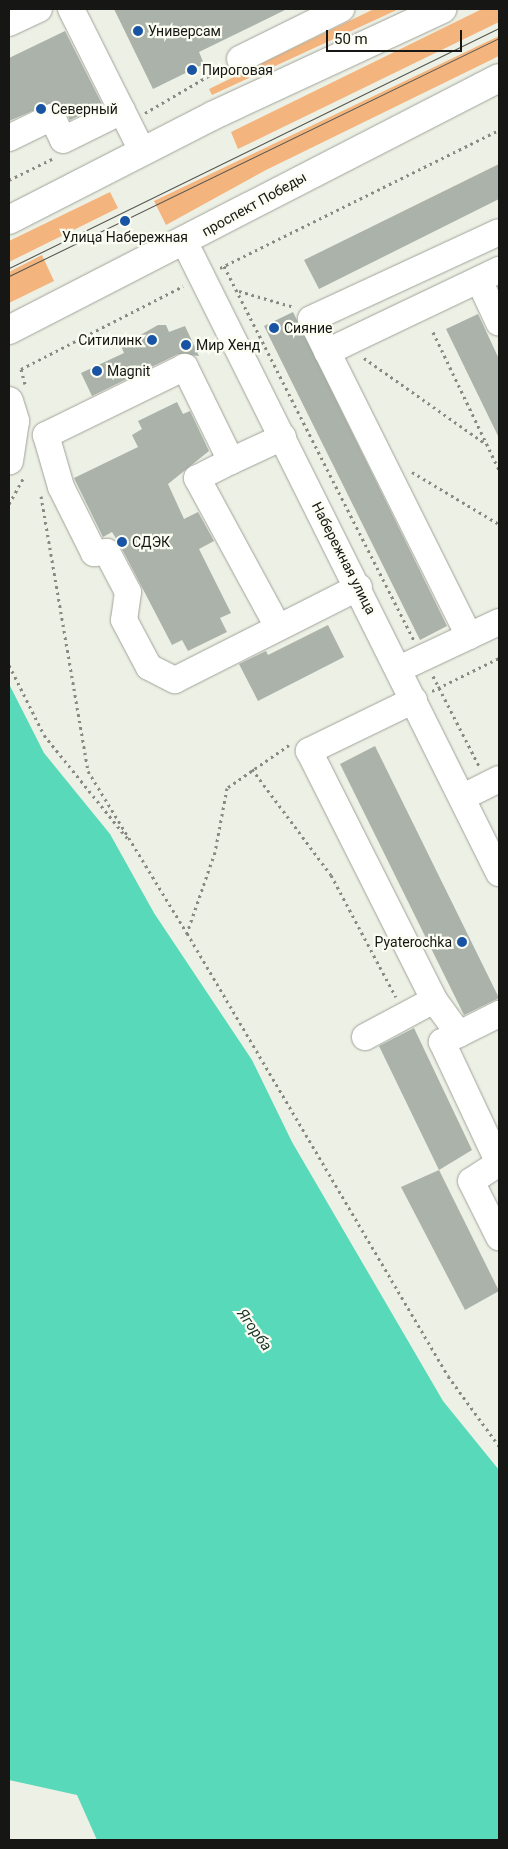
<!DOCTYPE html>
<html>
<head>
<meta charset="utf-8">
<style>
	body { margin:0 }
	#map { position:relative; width:508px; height:1849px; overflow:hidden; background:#edf0e5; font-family:Roboto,sans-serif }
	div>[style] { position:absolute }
	.green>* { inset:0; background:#f4b47d }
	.water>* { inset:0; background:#58d9b9 }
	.building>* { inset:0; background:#aab2aa }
	.path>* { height:3px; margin-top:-1.5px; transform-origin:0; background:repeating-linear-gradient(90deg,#888a83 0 2.5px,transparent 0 6.5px) }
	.roads { filter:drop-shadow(0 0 1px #a0a399) drop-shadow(0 0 1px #a0a399) }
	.minor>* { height:26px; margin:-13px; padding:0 13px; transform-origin:13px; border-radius:13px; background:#fff }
	.major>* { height:28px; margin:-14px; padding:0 14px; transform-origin:14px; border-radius:14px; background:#fff }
	.tram>* { height:1px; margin:-0.5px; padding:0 0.5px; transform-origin:0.5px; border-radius:0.5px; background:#545651 }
	.dots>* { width:14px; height:14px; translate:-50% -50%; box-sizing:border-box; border:2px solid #fbfdf2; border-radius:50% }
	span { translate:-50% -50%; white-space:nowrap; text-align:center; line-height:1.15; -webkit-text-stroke:4.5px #fbfdf2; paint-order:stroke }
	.poi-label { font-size:14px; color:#161714 }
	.left { translate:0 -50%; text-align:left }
	.right { translate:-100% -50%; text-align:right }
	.street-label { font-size:14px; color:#161714 }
	.water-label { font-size:15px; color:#1b312b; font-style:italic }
	.frame { position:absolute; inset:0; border:10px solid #161714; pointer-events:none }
	.scale { position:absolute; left:326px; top:30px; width:136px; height:22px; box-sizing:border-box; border:2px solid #161714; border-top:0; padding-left:6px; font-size:15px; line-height:18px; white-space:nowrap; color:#161714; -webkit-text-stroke:4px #fbfdf2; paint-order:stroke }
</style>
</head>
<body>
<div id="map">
	<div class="green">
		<i style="clip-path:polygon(374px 9px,399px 9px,212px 95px,209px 89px)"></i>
		<i style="clip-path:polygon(482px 9px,499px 9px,499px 22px,238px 149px,231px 132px)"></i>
		<i style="clip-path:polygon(499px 36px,499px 56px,266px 170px,166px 225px,154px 201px)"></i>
		<i style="clip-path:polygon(110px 192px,118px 208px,9px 262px,9px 241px)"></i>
		<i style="clip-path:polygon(42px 255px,54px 281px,9px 303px,9px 272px)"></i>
	</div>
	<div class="water">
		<i style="clip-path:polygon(9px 684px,44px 753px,110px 834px,154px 913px,252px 1060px,292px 1142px,443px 1401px,499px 1470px,499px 1840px,97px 1840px,77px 1795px,9px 1780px)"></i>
	</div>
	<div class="building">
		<i style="clip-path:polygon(114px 9px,287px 9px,199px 52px,204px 64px,153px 89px)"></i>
		<i style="clip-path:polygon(65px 31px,102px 104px,70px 120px,61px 105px,53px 102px,9px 121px,9px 58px)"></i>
		<i style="clip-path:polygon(499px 164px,499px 199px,319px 289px,304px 260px)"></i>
		<i style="clip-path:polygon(293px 312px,447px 626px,420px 640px,264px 326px)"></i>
		<i style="clip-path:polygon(478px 314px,499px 359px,499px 438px,446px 329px)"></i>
		<i style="clip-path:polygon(158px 325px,166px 325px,169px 332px,185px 326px,199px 356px,178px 354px,92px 396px,81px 373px,124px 353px,121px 346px)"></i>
		<i style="clip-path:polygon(177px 402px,183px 414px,190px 411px,209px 451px,168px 484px,184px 519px,198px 512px,214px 541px,199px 549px,231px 613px,220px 618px,227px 632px,188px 651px,182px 640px,172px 645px,120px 545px,112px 532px,103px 537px,74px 478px,138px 447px,132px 435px,142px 429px,138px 421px)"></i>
		<i style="clip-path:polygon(328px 625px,344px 657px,258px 701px,239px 664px,266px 651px,268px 655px)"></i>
		<i style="clip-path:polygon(375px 746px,499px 998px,464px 1015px,340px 764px)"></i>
		<i style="clip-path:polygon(414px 1028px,472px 1150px,439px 1170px,379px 1046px)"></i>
		<i style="clip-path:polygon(439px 1170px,499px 1291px,465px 1310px,401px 1187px)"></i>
	</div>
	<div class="path">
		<i style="left:145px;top:113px;width:89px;rotate:-30.3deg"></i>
		<i style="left:9px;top:180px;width:48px;rotate:-26deg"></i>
		<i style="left:224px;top:266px;width:419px;rotate:63.1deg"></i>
		<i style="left:220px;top:268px;width:311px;rotate:-26.3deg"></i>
		<i style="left:239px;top:291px;width:57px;rotate:16.2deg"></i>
		<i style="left:433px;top:332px;width:153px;rotate:64.4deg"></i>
		<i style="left:364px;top:358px;width:149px;rotate:35.2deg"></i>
		<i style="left:25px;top:384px;width:16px;rotate:-105deg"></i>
		<i style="left:21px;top:369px;width:182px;rotate:-27.1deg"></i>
		<i style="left:412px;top:472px;width:101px;rotate:30.9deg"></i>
		<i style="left:41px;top:496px;width:279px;rotate:80.3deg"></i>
		<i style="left:88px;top:771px;width:190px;rotate:58.6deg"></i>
		<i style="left:9px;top:504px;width:29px;rotate:-61deg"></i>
		<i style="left:9px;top:665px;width:78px;rotate:63.4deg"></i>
		<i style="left:44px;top:735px;width:134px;rotate:51.1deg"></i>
		<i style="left:433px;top:676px;width:101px;rotate:62.9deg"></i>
		<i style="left:432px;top:691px;width:75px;rotate:-26.2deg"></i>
		<i style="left:289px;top:745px;width:75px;rotate:145.3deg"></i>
		<i style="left:227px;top:788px;width:65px;rotate:100.6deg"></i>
		<i style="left:215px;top:852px;width:86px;rotate:109.1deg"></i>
		<i style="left:187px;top:933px;width:514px;rotate:59.49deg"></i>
		<i style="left:448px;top:1376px;width:87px;rotate:53.9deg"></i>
		<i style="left:252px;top:769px;width:132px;rotate:53.3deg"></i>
		<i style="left:331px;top:875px;width:138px;rotate:62deg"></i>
	</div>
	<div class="roads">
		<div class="minor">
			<i style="left:71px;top:9px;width:159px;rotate:63.4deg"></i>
			<i style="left:9px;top:23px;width:33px;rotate:-25deg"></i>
			<i style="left:240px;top:59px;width:113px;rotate:-26.3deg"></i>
			<i style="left:9px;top:138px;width:48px;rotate:-26deg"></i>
			<i style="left:52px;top:117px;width:25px;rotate:64deg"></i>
			<i style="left:63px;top:140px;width:66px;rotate:-26.2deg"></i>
			<i style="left:185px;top:243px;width:704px;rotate:63.51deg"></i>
			<i style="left:479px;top:280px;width:47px;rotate:65.1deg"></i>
			<i style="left:327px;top:352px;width:191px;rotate:-25.5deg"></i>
			<i style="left:283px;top:437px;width:57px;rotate:155.2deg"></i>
			<i style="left:231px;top:461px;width:105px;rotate:-116.1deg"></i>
			<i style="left:185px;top:367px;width:155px;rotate:153.9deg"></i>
			<i style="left:46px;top:435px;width:54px;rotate:73.9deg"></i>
			<i style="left:61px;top:487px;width:74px;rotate:63.4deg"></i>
			<i style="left:94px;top:553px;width:13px;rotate:-4deg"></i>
			<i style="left:107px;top:552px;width:45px;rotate:62.3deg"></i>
			<i style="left:128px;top:592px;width:28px;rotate:98deg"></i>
			<i style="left:124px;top:620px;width:53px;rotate:62deg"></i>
			<i style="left:149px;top:667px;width:29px;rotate:27deg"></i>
			<i style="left:175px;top:680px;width:206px;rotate:-26.8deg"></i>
			<i style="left:231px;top:461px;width:38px;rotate:153deg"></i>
			<i style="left:197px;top:478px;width:170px;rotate:61.5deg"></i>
			<i style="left:469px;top:636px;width:33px;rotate:-25deg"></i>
			<i style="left:399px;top:669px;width:77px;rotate:-25.2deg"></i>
			<i style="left:469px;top:636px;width:354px;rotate:-116.5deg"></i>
			<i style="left:311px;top:319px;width:207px;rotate:-24.8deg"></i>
			<i style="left:414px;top:700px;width:117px;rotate:154.1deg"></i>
			<i style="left:309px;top:751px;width:279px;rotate:63.3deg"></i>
			<i style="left:434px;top:1000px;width:42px;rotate:53.7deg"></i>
			<i style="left:459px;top:1034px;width:45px;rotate:-26.6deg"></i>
			<i style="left:463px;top:797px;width:40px;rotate:-26.6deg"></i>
			<i style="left:459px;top:1034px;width:19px;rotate:155deg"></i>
			<i style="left:442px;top:1042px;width:134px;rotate:64.8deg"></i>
			<i style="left:365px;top:1037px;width:78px;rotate:-28.2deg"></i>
			<i style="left:499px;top:1163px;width:33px;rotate:147deg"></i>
			<i style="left:471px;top:1181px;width:63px;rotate:63.4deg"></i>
		</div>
		<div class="major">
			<i style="left:9px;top:220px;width:228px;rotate:-27.1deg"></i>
			<i style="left:212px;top:116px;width:254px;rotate:-24.9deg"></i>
			<i style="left:9px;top:330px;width:551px;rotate:-27.22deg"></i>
			<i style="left:9px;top:401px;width:21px;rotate:73deg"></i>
			<i style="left:15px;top:421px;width:40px;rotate:98.5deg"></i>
		</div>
	</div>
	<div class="tram">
		<i style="left:9px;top:268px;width:546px;rotate:-26.1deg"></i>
		<i style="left:9px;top:276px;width:545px;rotate:-25.91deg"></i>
	</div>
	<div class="dots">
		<i style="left:138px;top:31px;background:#1953a4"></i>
		<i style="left:192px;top:70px;background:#1953a4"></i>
		<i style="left:41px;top:109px;background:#1953a4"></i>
		<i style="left:125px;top:221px;background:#1953a4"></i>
		<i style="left:274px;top:328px;background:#1953a4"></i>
		<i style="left:152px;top:340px;background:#1953a4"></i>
		<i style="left:186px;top:345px;background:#1953a4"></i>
		<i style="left:97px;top:371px;background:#1953a4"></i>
		<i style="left:122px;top:542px;background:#1953a4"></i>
		<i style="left:462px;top:942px;background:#1953a4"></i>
	</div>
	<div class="poi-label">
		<span class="left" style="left:148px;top:31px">Универсам</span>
		<span class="left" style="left:202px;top:70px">Пироговая</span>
		<span class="left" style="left:51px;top:109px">Северный</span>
		<span style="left:125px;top:237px">Улица Набережная</span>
		<span class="left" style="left:284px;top:328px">Сияние</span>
		<span class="right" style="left:142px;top:340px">Ситилинк</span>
		<span class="left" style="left:196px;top:345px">Мир Хенд</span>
		<span class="left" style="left:107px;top:371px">Magnit</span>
		<span class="left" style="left:132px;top:542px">СДЭК</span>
		<span class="right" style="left:452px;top:942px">Pyaterochka</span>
	</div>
	<div class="street-label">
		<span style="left:254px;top:204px;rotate:-29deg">проспект Победы</span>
		<span style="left:344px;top:558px;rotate:63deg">Набережная улица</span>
	</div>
	<div class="water-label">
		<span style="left:254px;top:1330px;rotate:54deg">Ягорба</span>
	</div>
	<div class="frame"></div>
	<div class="scale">50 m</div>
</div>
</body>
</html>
